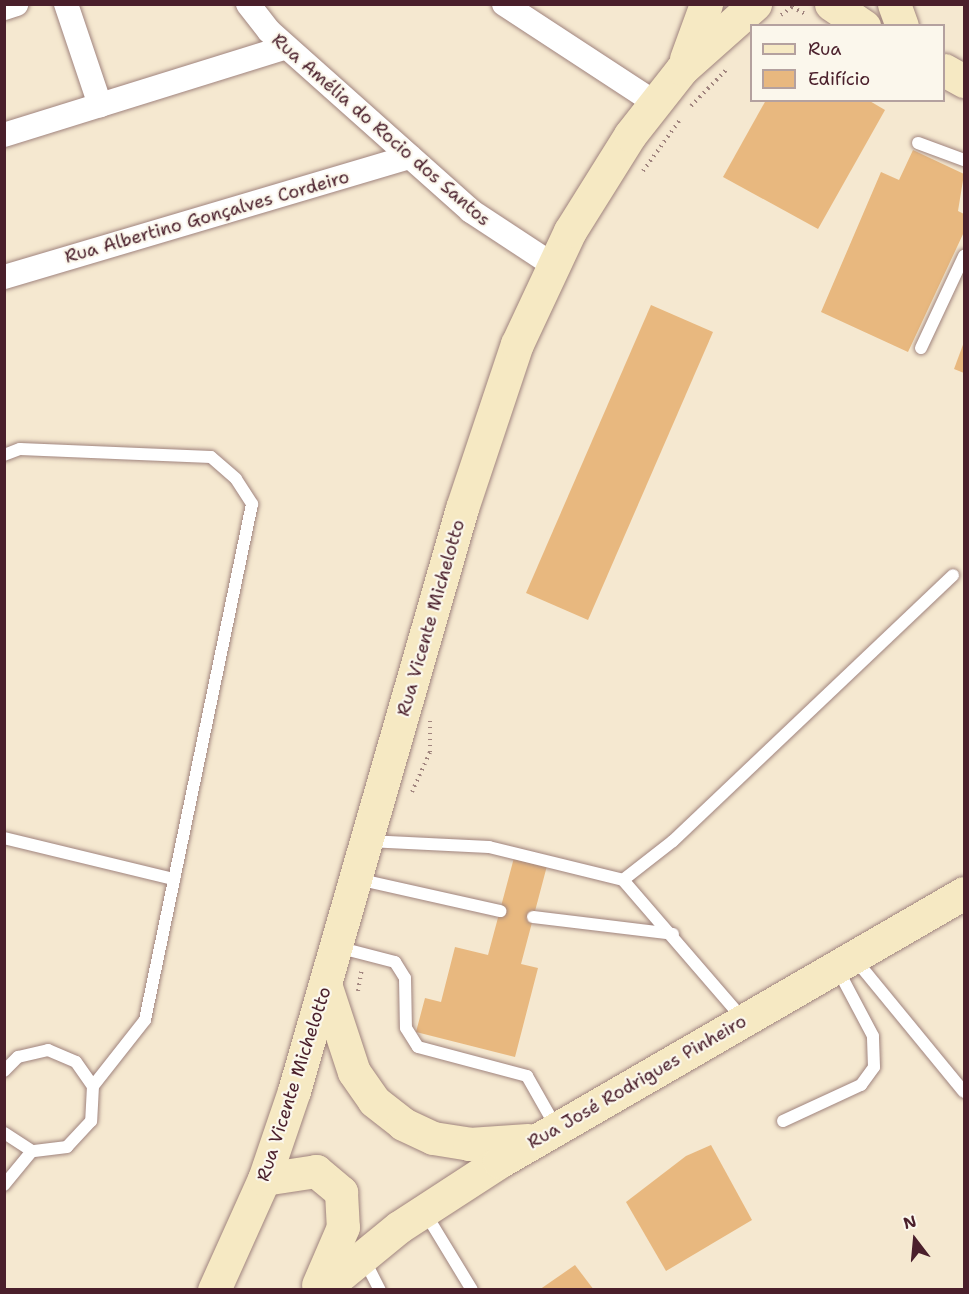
<!DOCTYPE html>
<html>
<head>
<meta charset="utf-8">
<style>
	body { margin:0 }
	#map { position:relative; width:969px; height:1294px; overflow:hidden; background:#f5e8d0; font-family:"Shantell Sans",sans-serif }
	div>[style] { position:absolute }
	.building>* { inset:0; background:#e8b87f }
	.path>* { height:4px; margin-top:-2px; transform-origin:0; background:repeating-linear-gradient(90deg,#a0847e 0 1.5px,transparent 0 6px) }
	.roads { filter:drop-shadow(0 0 2px #a0847e) drop-shadow(0 0 2px #a0847e) }
	.lane>* { height:12px; margin:-6px; padding:0 6px; transform-origin:6px; border-radius:6px; background:#fff }
	.street>* { height:24px; margin:-12px; padding:0 12px; transform-origin:12px; border-radius:12px; background:#fff }
	.secondary>* { height:33px; margin:-16.5px; padding:0 16.5px; transform-origin:16.5px; border-radius:16.5px; background:#f6e9c3 }
	span { translate:-50% -50%; white-space:nowrap; text-align:center; line-height:1.15; -webkit-text-stroke:4.5px #fbf7ec; paint-order:stroke }
	.street-label { font-size:18px; color:#4a1f2b }
	.frame { position:absolute; inset:0; border:6px solid #4a1f2b; pointer-events:none }
	.legend { position:absolute; left:750px; top:24px; width:195px; height:78px; box-sizing:border-box; background:#fbf7ec; border:2px solid #b4a19f; margin:0; padding:8px 10px; list-style:none; font-size:18px; color:#4a1f2b }
	.legend li { display:flex; align-items:center; gap:12px; height:30px }
	.legend b { width:30px; border:2px solid #b4a19f }
	.north { position:absolute; left:885px; top:1210px; width:60px; height:60px; -webkit-text-stroke:4px #fbf7ec; paint-order:stroke; rotate:344deg; font-size:16px; font-weight:700; line-height:24px; text-align:center; color:#4a1f2b }
	.north::after { content:''; display:block; margin:auto; width:21px; height:27px; background:#4a1f2b; clip-path:polygon(50% 0,100% 100%,50% 72%,0 100%) }
</style>
</head>
<body>
<div id="map">
	<div class="building">
		<i style="clip-path:polygon(766px 100px,868px 100px,885px 110px,818px 229px,723px 177px)"></i>
		<i style="clip-path:polygon(913px 150px,964px 174px,958px 211px,964px 214px,964px 232px,908px 352px,821px 312px,881px 172px,899px 180px)"></i>
		<i style="clip-path:polygon(651px 305px,713px 332px,588px 620px,526px 593px)"></i>
		<i style="clip-path:polygon(964px 342px,964px 373px,954px 369px)"></i>
		<i style="clip-path:polygon(515px 854px,548px 862px,521px 964px,538px 968px,515px 1057px,416px 1032px,425px 998px,441px 1002px,455px 947px,488px 955px)"></i>
		<i style="clip-path:polygon(711px 1145px,752px 1220px,666px 1271px,626px 1202px,686px 1156px)"></i>
		<i style="clip-path:polygon(575px 1265px,594px 1290px,539px 1290px)"></i>
	</div>
	<div class="path">
		<i style="left:781px;top:15px;width:14px;rotate:-36deg"></i>
		<i style="left:792px;top:7px;width:15px;rotate:28deg"></i>
		<i style="left:691px;top:106px;width:53px;rotate:-45.8deg"></i>
		<i style="left:643px;top:171px;width:62px;rotate:-54.2deg"></i>
		<i style="left:412px;top:792px;width:44px;rotate:-65.8deg"></i>
		<i style="left:430px;top:752px;width:32px;rotate:-90deg"></i>
		<i style="left:358px;top:991px;width:22px;rotate:-80deg"></i>
	</div>
	<div class="roads">
		<div class="lane">
			<i style="left:918px;top:143px;width:49px;rotate:20.3deg"></i>
			<i style="left:921px;top:348px;width:102px;rotate:-64.9deg"></i>
			<i style="left:4px;top:455px;width:17px;rotate:-21deg"></i>
			<i style="left:20px;top:449px;width:191px;rotate:2.4deg"></i>
			<i style="left:211px;top:457px;width:33px;rotate:41deg"></i>
			<i style="left:236px;top:479px;width:30px;rotate:57deg"></i>
			<i style="left:252px;top:504px;width:527px;rotate:101.72deg"></i>
			<i style="left:145px;top:1020px;width:84px;rotate:128.2deg"></i>
			<i style="left:93px;top:1086px;width:35px;rotate:93deg"></i>
			<i style="left:91px;top:1121px;width:35px;rotate:133deg"></i>
			<i style="left:67px;top:1147px;width:35px;rotate:173deg"></i>
			<i style="left:32px;top:1151px;width:33px;rotate:-147deg"></i>
			<i style="left:4px;top:838px;width:175px;rotate:13.6deg"></i>
			<i style="left:368px;top:841px;width:121px;rotate:2.8deg"></i>
			<i style="left:489px;top:847px;width:138px;rotate:13.8deg"></i>
			<i style="left:623px;top:880px;width:184px;rotate:49.2deg"></i>
			<i style="left:357px;top:879px;width:147px;rotate:12.6deg"></i>
			<i style="left:623px;top:880px;width:63px;rotate:-38deg"></i>
			<i style="left:673px;top:841px;width:386px;rotate:-43.5deg"></i>
			<i style="left:533px;top:917px;width:141px;rotate:6.9deg"></i>
			<i style="left:337px;top:947px;width:60px;rotate:14.5deg"></i>
			<i style="left:395px;top:962px;width:19px;rotate:58deg"></i>
			<i style="left:405px;top:978px;width:50px;rotate:88.9deg"></i>
			<i style="left:406px;top:1028px;width:22px;rotate:58deg"></i>
			<i style="left:418px;top:1047px;width:113px;rotate:14.9deg"></i>
			<i style="left:527px;top:1076px;width:59px;rotate:60.4deg"></i>
			<i style="left:854px;top:958px;width:173px;rotate:50.6deg"></i>
			<i style="left:4px;top:1071px;width:20px;rotate:-45deg"></i>
			<i style="left:18px;top:1057px;width:31px;rotate:-13deg"></i>
			<i style="left:48px;top:1050px;width:30px;rotate:23deg"></i>
			<i style="left:76px;top:1062px;width:29px;rotate:55deg"></i>
			<i style="left:783px;top:1121px;width:86px;rotate:-24.8deg"></i>
			<i style="left:861px;top:1085px;width:22px;rotate:-54deg"></i>
			<i style="left:874px;top:1067px;width:31px;rotate:-92deg"></i>
			<i style="left:873px;top:1036px;width:77px;rotate:-117.9deg"></i>
			<i style="left:4px;top:1185px;width:44px;rotate:-50.5deg"></i>
			<i style="left:424px;top:1211px;width:92px;rotate:58.7deg"></i>
			<i style="left:364px;top:1259px;width:35px;rotate:63deg"></i>
		</div>
		<div class="street">
			<i style="left:66px;top:4px;width:107px;rotate:71.4deg"></i>
			<i style="left:248px;top:4px;width:34px;rotate:52deg"></i>
			<i style="left:269px;top:31px;width:271px;rotate:41.7deg"></i>
			<i style="left:471px;top:211px;width:98px;rotate:33.4deg"></i>
			<i style="left:504px;top:4px;width:179px;rotate:33.2deg"></i>
			<i style="left:4px;top:8px;width:13px;rotate:-18deg"></i>
			<i style="left:4px;top:135px;width:295px;rotate:-17.3deg"></i>
			<i style="left:4px;top:277px;width:423px;rotate:-16.5deg"></i>
		</div>
		<div class="secondary">
			<i style="left:831px;top:4px;width:40px;rotate:34deg"></i>
			<i style="left:894px;top:4px;width:23px;rotate:70deg"></i>
			<i style="left:686px;top:59px;width:59px;rotate:-70deg"></i>
			<i style="left:944px;top:70px;width:23px;rotate:29deg"></i>
			<i style="left:326px;top:987px;width:89px;rotate:71.8deg"></i>
			<i style="left:354px;top:1072px;width:35px;rotate:55deg"></i>
			<i style="left:374px;top:1101px;width:37px;rotate:38deg"></i>
			<i style="left:403px;top:1124px;width:33px;rotate:25deg"></i>
			<i style="left:433px;top:1138px;width:36px;rotate:9deg"></i>
			<i style="left:469px;top:1144px;width:59px;rotate:-3.9deg"></i>
			<i style="left:264px;top:1179px;width:53px;rotate:-8.7deg"></i>
			<i style="left:316px;top:1171px;width:33px;rotate:40deg"></i>
			<i style="left:341px;top:1192px;width:35px;rotate:87deg"></i>
			<i style="left:343px;top:1227px;width:63px;rotate:113.3deg"></i>
			<i style="left:214px;top:1290px;width:122px;rotate:-65.8deg"></i>
			<i style="left:264px;top:1179px;width:93px;rotate:-71.2deg"></i>
			<i style="left:294px;top:1091px;width:607px;rotate:-73.92deg"></i>
			<i style="left:462px;top:508px;width:173px;rotate:-71.5deg"></i>
			<i style="left:517px;top:344px;width:125px;rotate:-64.9deg"></i>
			<i style="left:570px;top:231px;width:113px;rotate:-58deg"></i>
			<i style="left:630px;top:135px;width:84px;rotate:-51.8deg"></i>
			<i style="left:682px;top:69px;width:98px;rotate:-41.7deg"></i>
			<i style="left:322px;top:1290px;width:99px;rotate:-39.3deg"></i>
			<i style="left:399px;top:1227px;width:119px;rotate:-33deg"></i>
			<i style="left:499px;top:1162px;width:537px;rotate:-30.05deg"></i>
		</div>
	</div>
	<div class="street-label">
		<span style="left:381px;top:130px;rotate:41deg">Rua Amélia do Rocio dos Santos</span>
		<span style="left:207px;top:217px;rotate:-16deg">Rua Albertino Gonçalves Cordeiro</span>
		<span style="left:431px;top:618px;rotate:-74deg">Rua Vicente Michelotto</span>
		<span style="left:637px;top:1082px;rotate:-30deg">Rua José Rodrigues Pinheiro</span>
		<span style="left:294px;top:1084px;rotate:-72deg">Rua Vicente Michelotto</span>
	</div>
	<div class="frame"></div>
	<ul class="legend">
	<li><b style="height:8px;background:#f6e9c3"></b>Rua</li>
	<li><b style="height:16px;background:#e8b87f"></b>Edifício</li>
	</ul>
	<div class="north">N</div>
</div>
</body>
</html>
